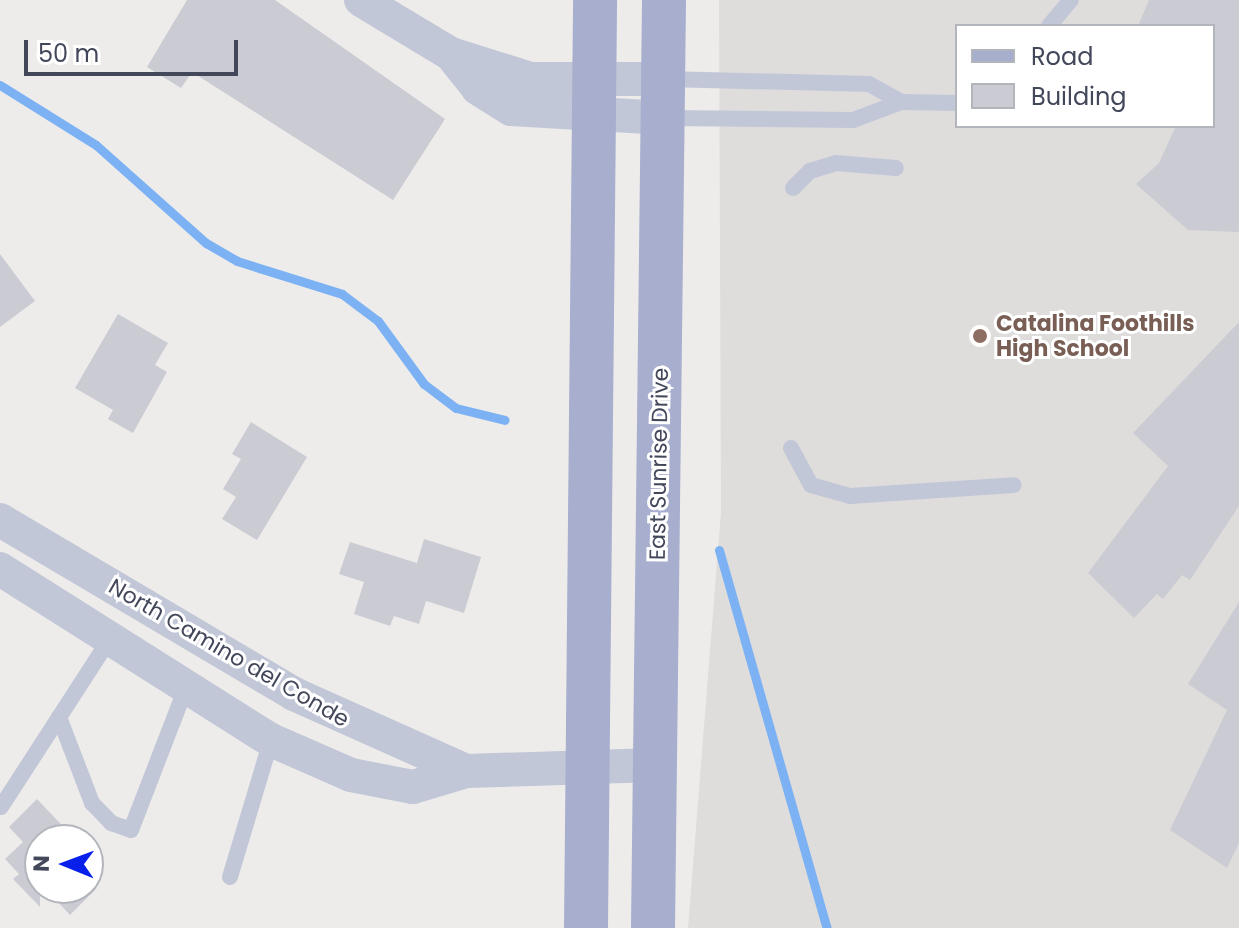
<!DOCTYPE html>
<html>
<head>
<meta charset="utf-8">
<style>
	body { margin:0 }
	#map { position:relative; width:1239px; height:928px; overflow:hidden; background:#eeecea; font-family:Poppins,sans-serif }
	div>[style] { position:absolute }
	.education>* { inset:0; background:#dfdcdc }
	.stream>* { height:9px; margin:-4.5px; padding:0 4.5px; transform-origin:4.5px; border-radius:4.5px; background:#7cb2f3 }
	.building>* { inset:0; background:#cbcbd4 }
	.service>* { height:16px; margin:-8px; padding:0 8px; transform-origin:8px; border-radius:8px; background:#c2c7d8 }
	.minor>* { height:34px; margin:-17px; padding:0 17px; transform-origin:17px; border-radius:17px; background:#c2c7d8 }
	.primary>* { height:44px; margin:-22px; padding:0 22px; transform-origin:22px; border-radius:22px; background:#a7aece }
	.dots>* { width:22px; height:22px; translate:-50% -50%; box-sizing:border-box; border:4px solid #fff; border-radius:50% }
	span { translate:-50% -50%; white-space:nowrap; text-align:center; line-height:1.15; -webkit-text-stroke:6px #fff; paint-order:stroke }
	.education-label { font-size:22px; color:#785e54; font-weight:700 }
	.left { translate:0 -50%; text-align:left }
	.street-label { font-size:22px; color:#42475a }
	.legend { position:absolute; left:955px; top:24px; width:260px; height:104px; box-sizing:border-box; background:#fff; border:2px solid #b3b5bd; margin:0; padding:10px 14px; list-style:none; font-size:24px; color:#42475a }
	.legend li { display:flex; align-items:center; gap:16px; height:40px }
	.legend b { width:40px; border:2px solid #b3b5bd }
	.north { position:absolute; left:24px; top:824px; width:80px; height:80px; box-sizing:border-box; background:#fff; border:2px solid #b3b5bd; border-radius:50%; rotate:271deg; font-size:22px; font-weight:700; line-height:32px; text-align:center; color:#42475a }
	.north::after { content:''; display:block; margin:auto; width:28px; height:36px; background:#0820ea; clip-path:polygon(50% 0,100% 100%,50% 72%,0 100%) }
	.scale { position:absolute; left:24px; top:40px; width:214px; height:36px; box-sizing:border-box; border:4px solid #42475a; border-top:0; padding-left:10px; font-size:24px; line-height:28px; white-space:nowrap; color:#42475a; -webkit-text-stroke:6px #fff; paint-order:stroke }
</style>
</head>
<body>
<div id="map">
	<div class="education">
		<i style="clip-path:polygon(evenodd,719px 0,1239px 0,1239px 928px,688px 928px,721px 512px,719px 0,957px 26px,1213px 26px,1213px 126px,957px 126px,957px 26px)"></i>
	</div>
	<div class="stream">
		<i style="left:0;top:85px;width:113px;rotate:32deg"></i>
		<i style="left:96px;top:145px;width:147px;rotate:41.7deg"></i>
		<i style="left:206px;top:243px;width:36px;rotate:30deg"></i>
		<i style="left:237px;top:261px;width:110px;rotate:17.4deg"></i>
		<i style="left:342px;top:294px;width:45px;rotate:36.9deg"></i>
		<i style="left:378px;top:321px;width:78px;rotate:53.9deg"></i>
		<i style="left:424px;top:384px;width:40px;rotate:37deg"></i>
		<i style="left:456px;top:408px;width:50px;rotate:13.8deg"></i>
		<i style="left:719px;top:550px;width:393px;rotate:74.1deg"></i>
	</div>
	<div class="building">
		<i style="clip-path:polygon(187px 0,275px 0,445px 119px,393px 200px,192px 72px,181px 88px,147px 67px)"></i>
		<i style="clip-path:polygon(1149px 0,1239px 0,1239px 232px,1188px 230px,1136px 184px,1159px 163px,1176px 126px,1213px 126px,1213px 26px,1138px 26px)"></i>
		<i style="clip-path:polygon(0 254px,35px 301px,0 327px)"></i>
		<i style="clip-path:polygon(118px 314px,168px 343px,155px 365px,167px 372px,133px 433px,108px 419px,113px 410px,75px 388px)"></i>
		<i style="clip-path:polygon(1239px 322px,1239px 506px,1190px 580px,1182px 575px,1163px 599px,1157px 594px,1134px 618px,1088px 573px,1168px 466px,1133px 433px)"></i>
		<i style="clip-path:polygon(251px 422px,307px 457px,257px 540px,222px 519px,236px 497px,223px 489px,241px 459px,232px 454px)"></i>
		<i style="clip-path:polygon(424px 539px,481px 557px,464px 613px,426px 601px,419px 624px,394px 616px,390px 626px,354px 614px,364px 582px,339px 574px,350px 542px,417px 563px)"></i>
		<i style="clip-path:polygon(1239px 602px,1239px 843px,1227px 868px,1170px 830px,1227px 710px,1188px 684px)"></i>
		<i style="clip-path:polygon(37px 799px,76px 840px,40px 840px,40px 907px,13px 879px,19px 874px,5px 859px,23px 842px,9px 827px)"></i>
		<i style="clip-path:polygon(45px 888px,97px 888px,70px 915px)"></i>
	</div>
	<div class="service">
		<i style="left:1049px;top:26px;width:34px;rotate:-50deg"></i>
		<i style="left:665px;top:79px;width:204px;rotate:1.4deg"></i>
		<i style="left:869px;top:84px;width:37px;rotate:29deg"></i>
		<i style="left:901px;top:102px;width:51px;rotate:159.4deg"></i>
		<i style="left:853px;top:120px;width:187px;rotate:-179.4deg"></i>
		<i style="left:901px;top:102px;width:56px;rotate:1deg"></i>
		<i style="left:793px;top:188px;width:24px;rotate:-45deg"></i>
		<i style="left:810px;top:171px;width:27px;rotate:-17deg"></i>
		<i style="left:836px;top:163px;width:60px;rotate:4.8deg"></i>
		<i style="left:791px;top:448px;width:42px;rotate:61.6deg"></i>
		<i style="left:811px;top:485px;width:41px;rotate:15.8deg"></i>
		<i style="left:850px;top:496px;width:164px;rotate:-3.8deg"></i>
		<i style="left:59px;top:717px;width:92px;rotate:69deg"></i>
		<i style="left:92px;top:803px;width:28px;rotate:46deg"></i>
		<i style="left:111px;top:823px;width:21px;rotate:19deg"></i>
		<i style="left:131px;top:830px;width:155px;rotate:-68.9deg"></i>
		<i style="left:1px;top:807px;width:202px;rotate:-57.1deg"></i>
		<i style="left:230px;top:877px;width:143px;rotate:-73.3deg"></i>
	</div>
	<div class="minor">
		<i style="left:361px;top:0;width:105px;rotate:31deg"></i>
		<i style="left:664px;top:118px;width:153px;rotate:-176.6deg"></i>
		<i style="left:511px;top:109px;width:39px;rotate:-148deg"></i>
		<i style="left:478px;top:88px;width:43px;rotate:-128.5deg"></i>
		<i style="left:451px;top:54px;width:84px;rotate:17.4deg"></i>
		<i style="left:531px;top:79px;width:134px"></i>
		<i style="left:0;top:520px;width:342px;rotate:30.6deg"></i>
		<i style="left:294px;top:694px;width:188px;rotate:24.1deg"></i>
		<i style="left:0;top:569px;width:320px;rotate:32.3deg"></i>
		<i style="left:271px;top:740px;width:87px;rotate:23.6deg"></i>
		<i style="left:351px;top:775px;width:63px;rotate:11deg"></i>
		<i style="left:413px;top:787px;width:55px;rotate:-16.8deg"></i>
		<i style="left:466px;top:771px;width:189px;rotate:-1.8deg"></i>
	</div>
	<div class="primary">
		<i style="left:586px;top:928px;width:928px;rotate:-89.44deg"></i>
		<i style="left:653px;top:928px;width:928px;rotate:-89.32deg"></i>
	</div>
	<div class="dots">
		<i style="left:980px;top:336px;background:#8d6e63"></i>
	</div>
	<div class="education-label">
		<span class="left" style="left:996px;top:336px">Catalina Foothills<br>High School</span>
	</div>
	<div class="street-label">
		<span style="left:659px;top:464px;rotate:-89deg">East Sunrise Drive</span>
		<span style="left:229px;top:653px;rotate:30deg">North Camino del Conde</span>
	</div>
	<ul class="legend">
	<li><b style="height:10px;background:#a7aece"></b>Road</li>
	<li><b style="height:22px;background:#cbcbd4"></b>Building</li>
	</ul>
	<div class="north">N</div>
	<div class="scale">50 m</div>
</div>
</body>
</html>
